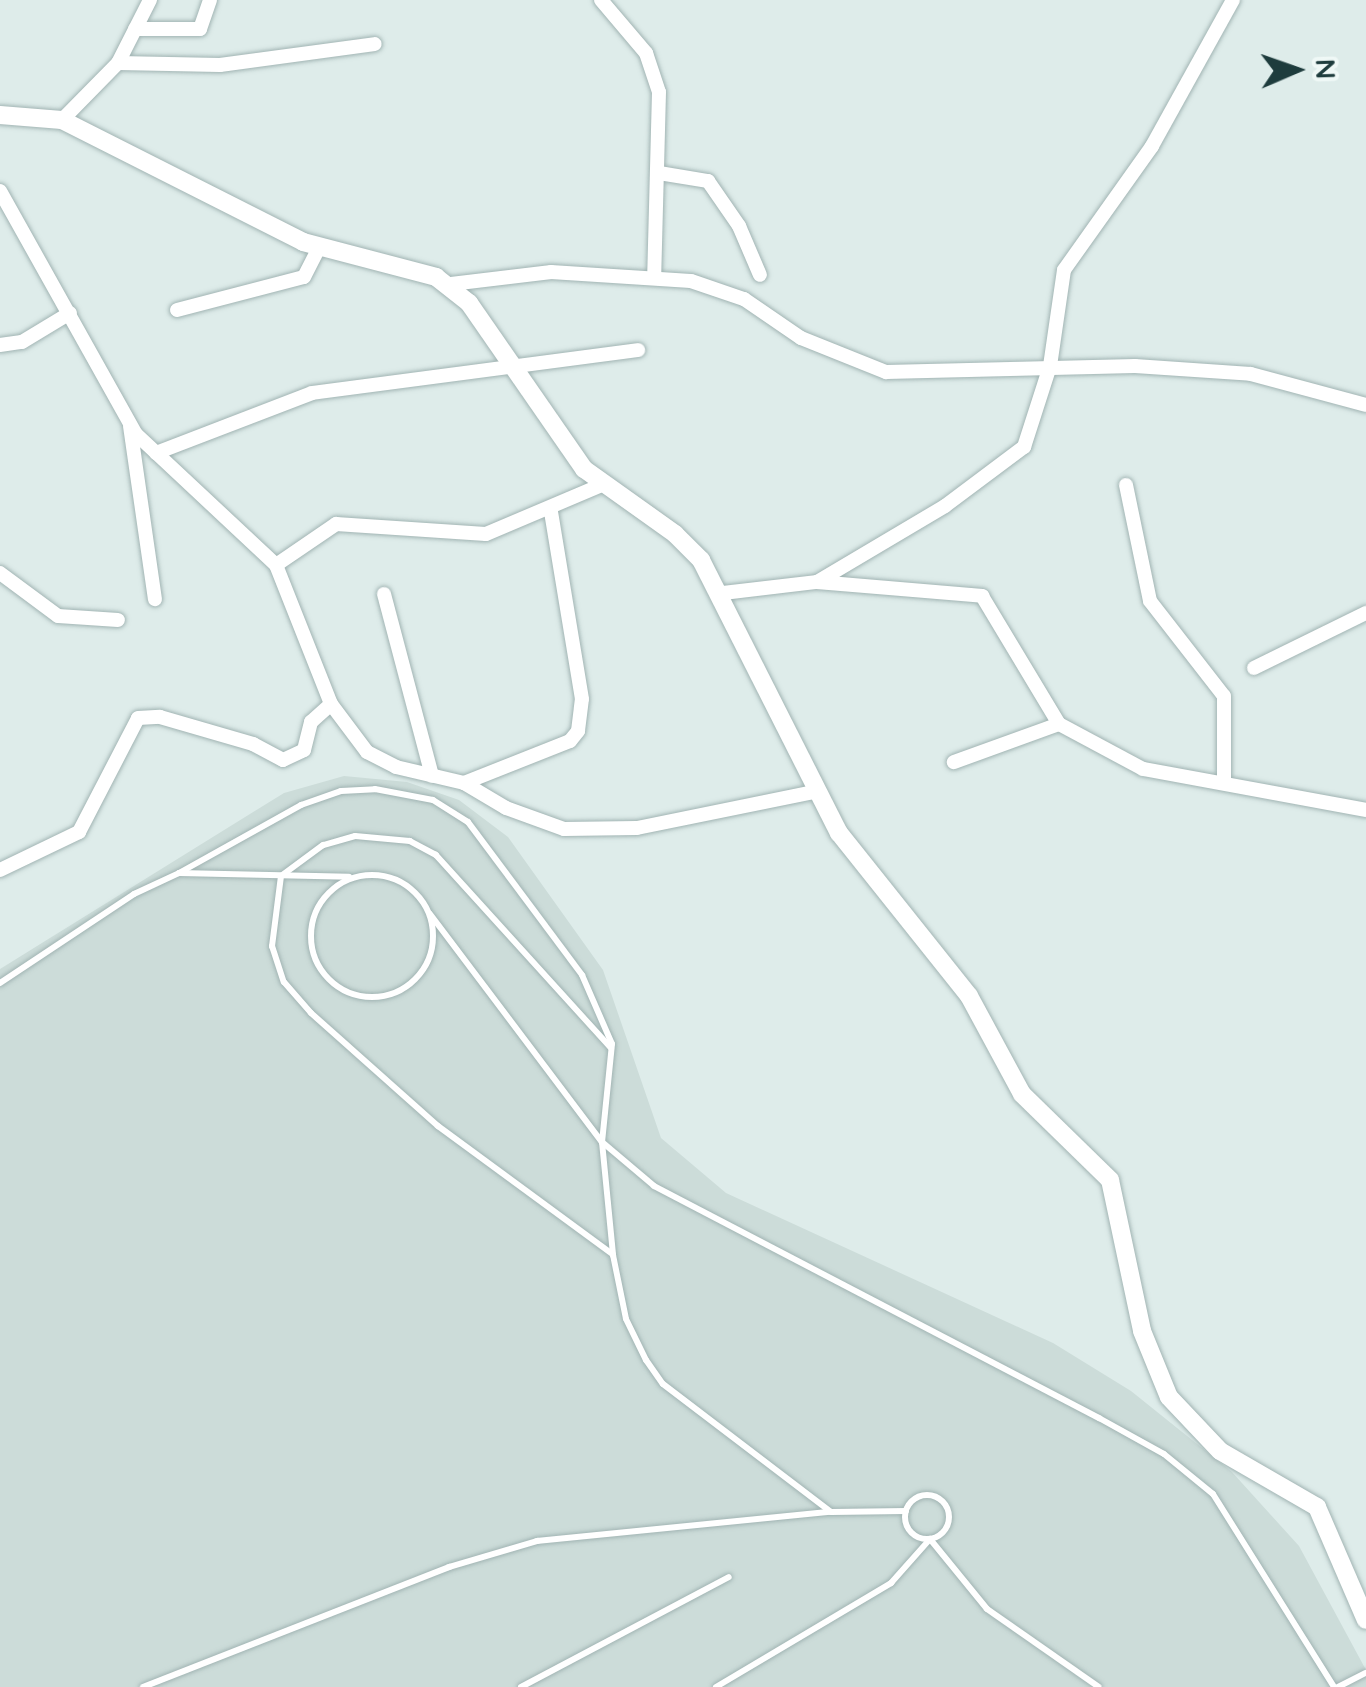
<!DOCTYPE html>
<html>
<head>
<meta charset="utf-8">
<style>
	body { margin:0 }
	#map { position:relative; width:1366px; height:1687px; overflow:hidden; background:#deecea; font-family:Quicksand,sans-serif }
	div>[style] { position:absolute }
	.built>* { inset:0; background:#ccdcd9 }
	.roads { filter:drop-shadow(0 0 2px #a1b4b3) drop-shadow(0 0 2px #a1b4b3) }
	.lane>* { height:6px; margin:-3px; padding:0 3px; transform-origin:3px; border-radius:3px; background:#fff }
	.lane>.ring { margin:-3px; padding:0; box-sizing:content-box; background:none; border:6px solid #fff; border-radius:50% }
	.street>* { height:14px; margin:-7px; padding:0 7px; transform-origin:7px; border-radius:7px; background:#fff }
	.secondary>* { height:18px; margin:-9px; padding:0 9px; transform-origin:9px; border-radius:9px; background:#fff }
	span { translate:-50% -50%; white-space:nowrap; text-align:center; line-height:1.15; -webkit-text-stroke:9px #eff8f6; paint-order:stroke }
	.north { position:absolute; left:1246px; top:20px; width:100px; height:100px; -webkit-text-stroke:8px #eff8f6; paint-order:stroke; rotate:88deg; font-size:28px; font-weight:700; line-height:40px; text-align:center; color:#1e3c3d }
	.north::after { content:''; display:block; margin:auto; width:35px; height:45px; background:#1e3c3d; clip-path:polygon(50% 0,100% 100%,50% 72%,0 100%) }
</style>
</head>
<body>
<div id="map">
	<div class="built">
		<i style="clip-path:polygon(344px 776px,407px 782px,459px 800px,508px 837px,603px 970px,661px 1138px,726px 1193px,1053px 1343px,1131px 1391px,1232px 1472px,1299px 1546px,1366px 1670px,1366px 1687px,0 1687px,0 969px,284px 793px)"></i>
	</div>
	<div class="roads">
		<div class="lane">
			<i style="left:179px;top:873px;width:140px;rotate:-29.1deg"></i>
			<i style="left:301px;top:805px;width:42px;rotate:-19.3deg"></i>
			<i style="left:341px;top:791px;width:34px;rotate:-3deg"></i>
			<i style="left:375px;top:789px;width:59px;rotate:10.7deg"></i>
			<i style="left:433px;top:800px;width:41px;rotate:32.2deg"></i>
			<i style="left:468px;top:822px;width:191px;rotate:53.3deg"></i>
			<i style="left:582px;top:975px;width:75px;rotate:66.5deg"></i>
			<i style="left:612px;top:1044px;width:99px;rotate:95.8deg"></i>
			<i style="left:602px;top:1142px;width:114px;rotate:84.4deg"></i>
			<i style="left:613px;top:1255px;width:65px;rotate:78.5deg"></i>
			<i style="left:626px;top:1319px;width:46px;rotate:64deg"></i>
			<i style="left:646px;top:1360px;width:29px;rotate:55deg"></i>
			<i style="left:663px;top:1384px;width:211px;rotate:37.3deg"></i>
			<i style="left:831px;top:1512px;width:75px;rotate:-0.8deg"></i>
			<i class="ring" style="left:311px;top:875px;width:116px;height:116px"></i>
			<i style="left:430px;top:914px;width:286px;rotate:53deg"></i>
			<i style="left:602px;top:1142px;width:68px;rotate:40.2deg"></i>
			<i style="left:654px;top:1186px;width:502px;rotate:27.54deg"></i>
			<i style="left:1099px;top:1418px;width:74px;rotate:29deg"></i>
			<i style="left:1164px;top:1454px;width:63px;rotate:39.2deg"></i>
			<i style="left:1213px;top:1494px;width:228px;rotate:57.9deg"></i>
			<i style="left:0;top:983px;width:161px;rotate:-33.6deg"></i>
			<i style="left:134px;top:894px;width:50px;rotate:-25deg"></i>
			<i style="left:179px;top:873px;width:170px;rotate:1.3deg"></i>
			<i style="left:611px;top:1048px;width:261px;rotate:-132.2deg"></i>
			<i style="left:436px;top:855px;width:30px;rotate:-152deg"></i>
			<i style="left:410px;top:841px;width:55px;rotate:-174.8deg"></i>
			<i style="left:355px;top:836px;width:33px;rotate:164deg"></i>
			<i style="left:323px;top:845px;width:52px;rotate:143.6deg"></i>
			<i style="left:281px;top:876px;width:71px;rotate:97.3deg"></i>
			<i style="left:272px;top:946px;width:38px;rotate:72deg"></i>
			<i style="left:284px;top:982px;width:41px;rotate:48.9deg"></i>
			<i style="left:311px;top:1013px;width:170px;rotate:41.7deg"></i>
			<i style="left:438px;top:1126px;width:216px;rotate:36.3deg"></i>
			<i class="ring" style="left:905px;top:1495px;width:38px;height:38px"></i>
			<i style="left:143px;top:1687px;width:329px;rotate:-21.4deg"></i>
			<i style="left:449px;top:1567px;width:92px;rotate:-16.5deg"></i>
			<i style="left:537px;top:1541px;width:294px;rotate:-5.7deg"></i>
			<i style="left:521px;top:1687px;width:235px;rotate:-27.9deg"></i>
			<i style="left:716px;top:1687px;width:204px;rotate:-30.7deg"></i>
			<i style="left:891px;top:1583px;width:59px;rotate:-48.4deg"></i>
			<i style="left:930px;top:1539px;width:90px;rotate:50.8deg"></i>
			<i style="left:987px;top:1609px;width:136px;rotate:34.9deg"></i>
			<i style="left:1338px;top:1687px;width:31px;rotate:-27deg"></i>
		</div>
		<div class="street">
			<i style="left:601px;top:0;width:70px;rotate:49.7deg"></i>
			<i style="left:646px;top:53px;width:41px;rotate:71.6deg"></i>
			<i style="left:659px;top:92px;width:185px;rotate:91.5deg"></i>
			<i style="left:135px;top:29px;width:65px"></i>
			<i style="left:200px;top:29px;width:31px;rotate:-71deg"></i>
			<i style="left:118px;top:63px;width:102px;rotate:1.1deg"></i>
			<i style="left:220px;top:65px;width:156px;rotate:-7.7deg"></i>
			<i style="left:62px;top:120px;width:80px;rotate:-45.5deg"></i>
			<i style="left:118px;top:63px;width:71px;rotate:-63.1deg"></i>
			<i style="left:659px;top:173px;width:50px;rotate:9.3deg"></i>
			<i style="left:708px;top:181px;width:55px;rotate:55.4deg"></i>
			<i style="left:739px;top:226px;width:53px;rotate:66.8deg"></i>
			<i style="left:0;top:191px;width:278px;rotate:60.8deg"></i>
			<i style="left:136px;top:434px;width:192px;rotate:43.1deg"></i>
			<i style="left:276px;top:565px;width:149px;rotate:68.4deg"></i>
			<i style="left:331px;top:704px;width:60px;rotate:53.1deg"></i>
			<i style="left:367px;top:752px;width:33px;rotate:27deg"></i>
			<i style="left:396px;top:767px;width:70px;rotate:13.2deg"></i>
			<i style="left:464px;top:783px;width:49px;rotate:30.8deg"></i>
			<i style="left:506px;top:808px;width:62px;rotate:19.9deg"></i>
			<i style="left:564px;top:829px;width:73px;rotate:-0.8deg"></i>
			<i style="left:637px;top:828px;width:186px;rotate:-11.5deg"></i>
			<i style="left:451px;top:284px;width:101px;rotate:-6.8deg"></i>
			<i style="left:551px;top:272px;width:140px;rotate:3.7deg"></i>
			<i style="left:691px;top:281px;width:56px;rotate:18.8deg"></i>
			<i style="left:744px;top:299px;width:69px;rotate:34.4deg"></i>
			<i style="left:801px;top:338px;width:92px;rotate:21.8deg"></i>
			<i style="left:886px;top:372px;width:249px;rotate:-1.4deg"></i>
			<i style="left:1135px;top:366px;width:116px;rotate:3.9deg"></i>
			<i style="left:1251px;top:374px;width:119px;rotate:15.1deg"></i>
			<i style="left:177px;top:310px;width:131px;rotate:-14.6deg"></i>
			<i style="left:304px;top:277px;width:33px;rotate:-63deg"></i>
			<i style="left:0;top:345px;width:22px;rotate:-8deg"></i>
			<i style="left:22px;top:342px;width:56px;rotate:-31.1deg"></i>
			<i style="left:130px;top:426px;width:175px;rotate:81.8deg"></i>
			<i style="left:156px;top:453px;width:167px;rotate:-21deg"></i>
			<i style="left:312px;top:393px;width:329px;rotate:-7.5deg"></i>
			<i style="left:1126px;top:485px;width:118px;rotate:78.3deg"></i>
			<i style="left:1150px;top:601px;width:120px;rotate:52.1deg"></i>
			<i style="left:1224px;top:696px;width:85px;rotate:90deg"></i>
			<i style="left:276px;top:565px;width:73px;rotate:-34.3deg"></i>
			<i style="left:336px;top:524px;width:150px;rotate:3.8deg"></i>
			<i style="left:486px;top:534px;width:123px;rotate:-23deg"></i>
			<i style="left:0;top:573px;width:72px;rotate:36.6deg"></i>
			<i style="left:58px;top:616px;width:60px;rotate:3.8deg"></i>
			<i style="left:817px;top:582px;width:149px;rotate:-30.7deg"></i>
			<i style="left:945px;top:506px;width:99px;rotate:-36.8deg"></i>
			<i style="left:1024px;top:447px;width:85px;rotate:-72.2deg"></i>
			<i style="left:1050px;top:366px;width:97px;rotate:-81.7deg"></i>
			<i style="left:1064px;top:270px;width:152px;rotate:-54.6deg"></i>
			<i style="left:1152px;top:146px;width:167px;rotate:-61deg"></i>
			<i style="left:723px;top:593px;width:95px;rotate:-6.7deg"></i>
			<i style="left:817px;top:582px;width:166px;rotate:4.8deg"></i>
			<i style="left:982px;top:596px;width:149px;rotate:59deg"></i>
			<i style="left:1059px;top:724px;width:112px;rotate:160.1deg"></i>
			<i style="left:384px;top:594px;width:188px;rotate:75.2deg"></i>
			<i style="left:1254px;top:668px;width:125px;rotate:-26.2deg"></i>
			<i style="left:1059px;top:724px;width:95px;rotate:28.2deg"></i>
			<i style="left:1143px;top:769px;width:227px;rotate:10.4deg"></i>
			<i style="left:464px;top:783px;width:114px;rotate:-21.6deg"></i>
			<i style="left:570px;top:741px;width:13px;rotate:-51deg"></i>
			<i style="left:578px;top:731px;width:32px;rotate:-83deg"></i>
			<i style="left:582px;top:699px;width:191px;rotate:-99.4deg"></i>
			<i style="left:0;top:870px;width:88px;rotate:-25.7deg"></i>
			<i style="left:79px;top:832px;width:128px;rotate:-62.6deg"></i>
			<i style="left:138px;top:718px;width:22px;rotate:-3deg"></i>
			<i style="left:160px;top:717px;width:97px;rotate:16.2deg"></i>
			<i style="left:253px;top:744px;width:34px;rotate:28deg"></i>
			<i style="left:283px;top:760px;width:23px;rotate:-25deg"></i>
			<i style="left:304px;top:750px;width:29px;rotate:-76deg"></i>
			<i style="left:311px;top:722px;width:27px;rotate:-42deg"></i>
		</div>
		<div class="secondary">
			<i style="left:0;top:115px;width:62px;rotate:4.6deg"></i>
			<i style="left:62px;top:120px;width:270px;rotate:26.8deg"></i>
			<i style="left:303px;top:242px;width:138px;rotate:14.7deg"></i>
			<i style="left:436px;top:277px;width:42px;rotate:38.2deg"></i>
			<i style="left:469px;top:303px;width:202px;rotate:55.3deg"></i>
			<i style="left:584px;top:469px;width:112px;rotate:35.5deg"></i>
			<i style="left:675px;top:534px;width:37px;rotate:45deg"></i>
			<i style="left:701px;top:560px;width:306px;rotate:63.2deg"></i>
			<i style="left:839px;top:833px;width:208px;rotate:51.4deg"></i>
			<i style="left:969px;top:996px;width:111px;rotate:61.6deg"></i>
			<i style="left:1022px;top:1094px;width:123px;rotate:44.3deg"></i>
			<i style="left:1110px;top:1180px;width:154px;rotate:78deg"></i>
			<i style="left:1142px;top:1331px;width:71px;rotate:67.8deg"></i>
			<i style="left:1169px;top:1397px;width:74px;rotate:46.6deg"></i>
			<i style="left:1220px;top:1451px;width:112px;rotate:30deg"></i>
			<i style="left:1317px;top:1507px;width:123px;rotate:66.6deg"></i>
		</div>
	</div>
	<div class="north">N</div>
</div>
</body>
</html>
